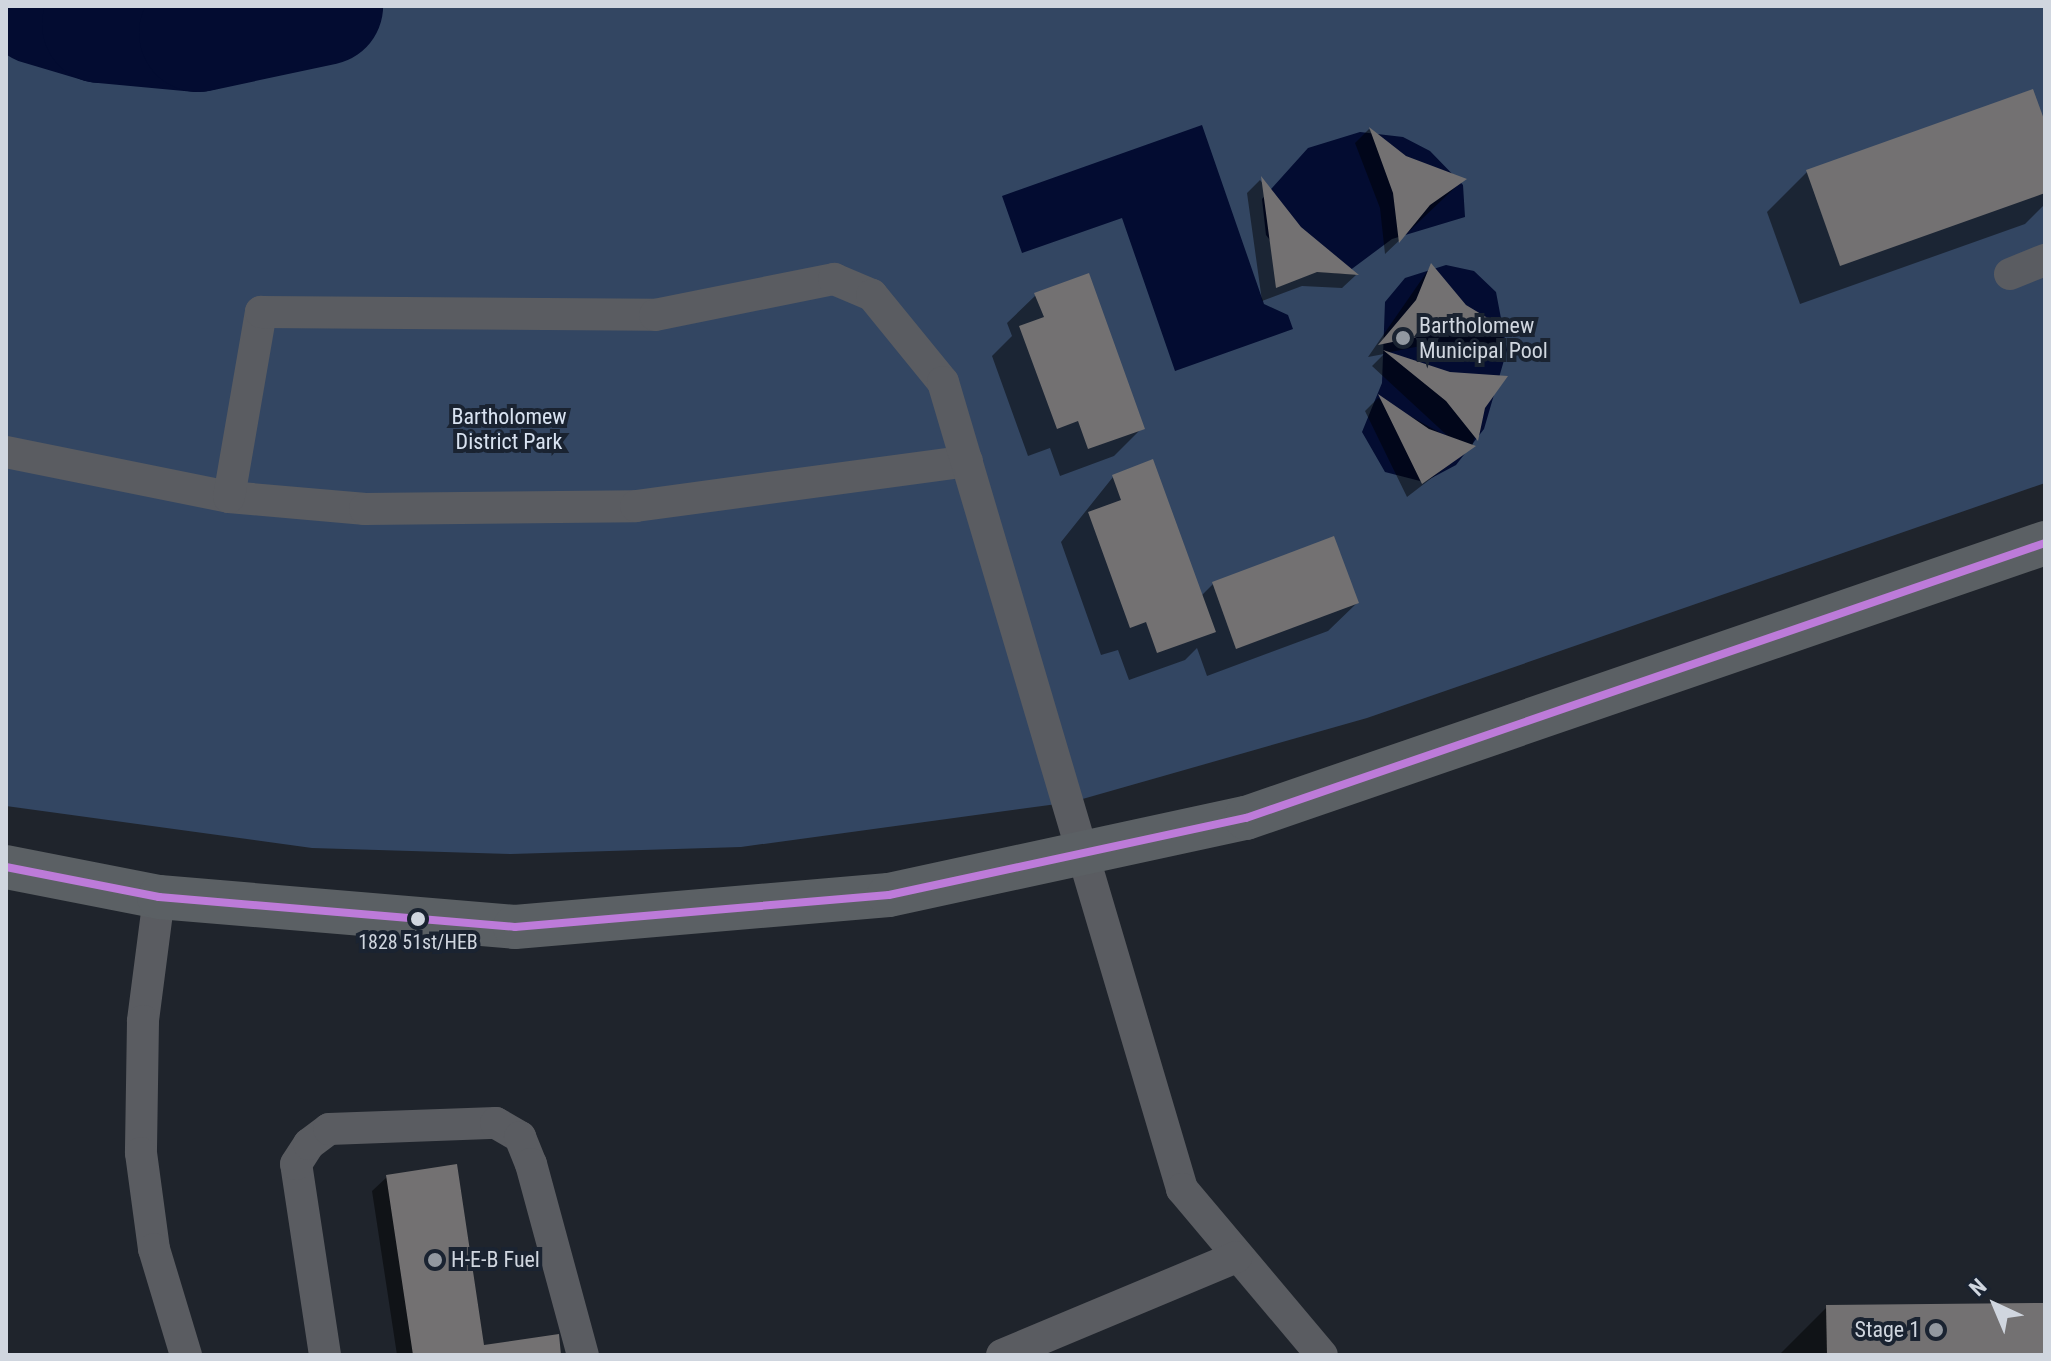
<!DOCTYPE html>
<html>
<head>
<meta charset="utf-8">
<style>
	body { margin:0 }
	#map { position:relative; width:2051px; height:1361px; overflow:hidden; background:#1f242c; font-family:"Roboto Condensed",sans-serif }
	div>[style] { position:absolute }
	.green>* { inset:0; background:#334662 }
	.water>* { inset:0; background:#030c31 }
	.shadow>* { inset:0; background:#0007 }
	.river>* { height:118px; margin:-59px; padding:0 59px; transform-origin:59px; border-radius:59px; background:#030c31 }
	.building>* { inset:0; background:#737172 }
	.lane>* { height:32px; margin:-16px; padding:0 16px; transform-origin:16px; border-radius:16px; background:#5a5c61 }
	.secondary>* { height:44px; margin:-22px; padding:0 22px; transform-origin:22px; border-radius:22px; background:#5b6064 }
	.bus-1>* { height:8px; margin:-4px; padding:0 4px; transform-origin:4px; border-radius:4px; background:#bd7bd9 }
	.dots>* { width:22px; height:22px; translate:-50% -50%; box-sizing:border-box; border:4px solid #1a2331; border-radius:50% }
	span { translate:-50% -50%; white-space:nowrap; text-align:center; line-height:1.15; -webkit-text-stroke:8px #1a2331; paint-order:stroke }
	.bus-label { font-size:20px; color:#d0d6df }
	.poi-label { font-size:22px; color:#d0d6df }
	.left { translate:0 -50%; text-align:left }
	.right { translate:-100% -50%; text-align:right }
	.park-label { font-size:22px; color:#d9e3f1 }
	.frame { position:absolute; inset:0; border:8px solid #d0d6df; pointer-events:none }
	.north { position:absolute; left:1955px; top:1265px; width:80px; height:80px; -webkit-text-stroke:6px #1a2331; paint-order:stroke; rotate:316deg; font-size:22px; font-weight:700; line-height:32px; text-align:center; color:#d0d6df }
	.north::after { content:''; display:block; margin:auto; width:28px; height:36px; background:#d0d6df; clip-path:polygon(50% 0,100% 100%,50% 72%,0 100%) }
</style>
</head>
<body>
<div id="map">
	<div class="green">
		<i style="clip-path:polygon(6px 6px,2045px 6px,2045px 483px,1367px 718px,1072px 802px,741px 847px,511px 854px,312px 848px,6px 806px)"></i>
	</div>
	<div class="water">
		<i style="clip-path:polygon(1202px 125px,1264px 304px,1288px 315px,1293px 329px,1175px 371px,1122px 218px,1022px 253px,1002px 196px)"></i>
		<i style="clip-path:polygon(1360px 132px,1403px 137px,1430px 151px,1463px 185px,1465px 217px,1392px 239px,1345px 274px,1292px 269px,1266px 235px,1262px 199px,1308px 148px)"></i>
		<i style="clip-path:polygon(1446px 265px,1474px 271px,1496px 292px,1507px 350px,1484px 429px,1456px 465px,1424px 482px,1385px 472px,1362px 432px,1382px 383px,1385px 302px,1405px 278px)"></i>
	</div>
	<div class="shadow">
		<i style="clip-path:polygon(2045px 128px,2045px 204px,2025px 224px,1800px 304px,1767px 212px,1807px 172px)"></i>
		<i style="clip-path:polygon(1369px 129px,1405px 157px,1463px 180px,1385px 254px,1380px 208px,1355px 143px)"></i>
		<i style="clip-path:polygon(1260px 180px,1299px 228px,1356px 275px,1342px 288px,1302px 286px,1262px 301px,1247px 193px)"></i>
		<i style="clip-path:polygon(1431px 266px,1465px 306px,1508px 332px,1495px 346px,1435px 343px,1386px 353px,1449px 374px,1483px 407px,1472px 447px,1407px 497px,1365px 411px,1378px 398px,1451px 439px,1372px 366px,1384px 354px,1368px 357px)"></i>
		<i style="clip-path:polygon(1036px 295px,1142px 428px,1114px 456px,1060px 476px,1050px 448px,1028px 456px,992px 356px,1012px 336px,1007px 323px)"></i>
		<i style="clip-path:polygon(1113px 477px,1201px 596px,1213px 584px,1357px 603px,1328px 631px,1207px 676px,1197px 648px,1185px 660px,1129px 680px,1118px 650px,1101px 655px,1061px 542px)"></i>
		<i style="clip-path:polygon(387px 1177px,483px 1347px,559px 1355px,397px 1355px,372px 1191px)"></i>
		<i style="clip-path:polygon(2045px 1305px,2045px 1355px,1779px 1355px,1827px 1307px)"></i>
	</div>
	<div class="river">
		<i style="left:40px;top:6px;width:64px;rotate:16.4deg"></i>
		<i style="left:101px;top:24px;width:97px;rotate:5.3deg"></i>
		<i style="left:198px;top:33px;width:129px;rotate:-12.1deg"></i>
	</div>
	<div class="building">
		<i style="clip-path:polygon(2033px 89px,2045px 122px,2045px 193px,1840px 266px,1806px 170px)"></i>
		<i style="clip-path:polygon(1369px 127px,1406px 156px,1467px 179px,1430px 205px,1399px 243px,1393px 193px)"></i>
		<i style="clip-path:polygon(1261px 176px,1301px 227px,1359px 275px,1317px 272px,1276px 288px)"></i>
		<i style="clip-path:polygon(1431px 263px,1466px 305px,1511px 332px,1451px 330px,1378px 345px,1416px 300px)"></i>
		<i style="clip-path:polygon(1089px 273px,1145px 429px,1088px 449px,1078px 421px,1057px 429px,1019px 326px,1044px 317px,1034px 293px)"></i>
		<i style="clip-path:polygon(1383px 350px,1450px 372px,1508px 376px,1485px 408px,1478px 441px,1446px 401px)"></i>
		<i style="clip-path:polygon(1378px 394px,1429px 429px,1476px 446px,1422px 484px)"></i>
		<i style="clip-path:polygon(1153px 459px,1216px 632px,1157px 653px,1146px 622px,1130px 628px,1088px 512px,1121px 500px,1112px 475px)"></i>
		<i style="clip-path:polygon(1334px 536px,1359px 603px,1236px 649px,1212px 582px)"></i>
		<i style="clip-path:polygon(457px 1164px,484px 1345px,559px 1334px,561px 1355px,413px 1355px,386px 1175px)"></i>
		<i style="clip-path:polygon(2045px 1303px,2045px 1355px,1827px 1355px,1826px 1305px)"></i>
	</div>
	<div class="lane">
		<i style="left:2010px;top:274px;width:38px;rotate:-22deg"></i>
		<i style="left:6px;top:452px;width:227px;rotate:11.4deg"></i>
		<i style="left:229px;top:497px;width:137px;rotate:5deg"></i>
		<i style="left:365px;top:509px;width:271px;rotate:-0.6deg"></i>
		<i style="left:636px;top:506px;width:334px;rotate:-7.7deg"></i>
		<i style="left:229px;top:497px;width:188px;rotate:-80.2deg"></i>
		<i style="left:261px;top:312px;width:394px;rotate:0.4deg"></i>
		<i style="left:655px;top:315px;width:183px;rotate:-11.4deg"></i>
		<i style="left:834px;top:279px;width:41px;rotate:22.8deg"></i>
		<i style="left:872px;top:295px;width:112px;rotate:50.8deg"></i>
		<i style="left:943px;top:382px;width:842px;rotate:73.5deg"></i>
		<i style="left:1182px;top:1189px;width:217px;rotate:49.9deg"></i>
		<i style="left:159px;top:897px;width:125px;rotate:97.4deg"></i>
		<i style="left:143px;top:1021px;width:132px;rotate:90.9deg"></i>
		<i style="left:141px;top:1153px;width:97px;rotate:82.3deg"></i>
		<i style="left:154px;top:1249px;width:111px;rotate:73.2deg"></i>
		<i style="left:325px;top:1355px;width:193px;rotate:-98.6deg"></i>
		<i style="left:296px;top:1164px;width:24px;rotate:-57deg"></i>
		<i style="left:309px;top:1144px;width:25px;rotate:-37deg"></i>
		<i style="left:329px;top:1129px;width:167px;rotate:-2.1deg"></i>
		<i style="left:496px;top:1123px;width:28px;rotate:30deg"></i>
		<i style="left:520px;top:1137px;width:29px;rotate:68deg"></i>
		<i style="left:531px;top:1164px;width:198px;rotate:74.8deg"></i>
		<i style="left:1002px;top:1355px;width:254px;rotate:-22.7deg"></i>
	</div>
	<div class="secondary">
		<i style="left:6px;top:867px;width:156px;rotate:11.1deg"></i>
		<i style="left:159px;top:897px;width:357px;rotate:4.8deg"></i>
		<i style="left:515px;top:927px;width:375px;rotate:-4.9deg"></i>
		<i style="left:889px;top:895px;width:365px;rotate:-12.2deg"></i>
		<i style="left:1246px;top:818px;width:845px;rotate:-18.99deg"></i>
	</div>
	<div class="bus-1">
		<i style="left:6px;top:867px;width:156px;rotate:11.1deg"></i>
		<i style="left:159px;top:897px;width:357px;rotate:4.8deg"></i>
		<i style="left:515px;top:927px;width:375px;rotate:-4.9deg"></i>
		<i style="left:889px;top:895px;width:365px;rotate:-12.2deg"></i>
		<i style="left:1246px;top:818px;width:845px;rotate:-18.99deg"></i>
	</div>
	<div class="dots">
		<i style="left:1403px;top:338px;background:#9298a0"></i>
		<i style="left:418px;top:919px;background:#d0d6df"></i>
		<i style="left:435px;top:1260px;background:#9298a0"></i>
		<i style="left:1936px;top:1330px;background:#9298a0"></i>
	</div>
	<div class="bus-label">
		<span style="left:418px;top:942px">1828 51st/HEB</span>
	</div>
	<div class="poi-label">
		<span class="left" style="left:1419px;top:338px">Bartholomew<br>Municipal Pool</span>
		<span class="left" style="left:451px;top:1260px">H-E-B Fuel</span>
		<span class="right" style="left:1920px;top:1330px">Stage 1</span>
	</div>
	<div class="park-label">
		<span style="left:509px;top:429px">Bartholomew<br>District Park</span>
	</div>
	<div class="frame"></div>
	<div class="north">N</div>
</div>
</body>
</html>
